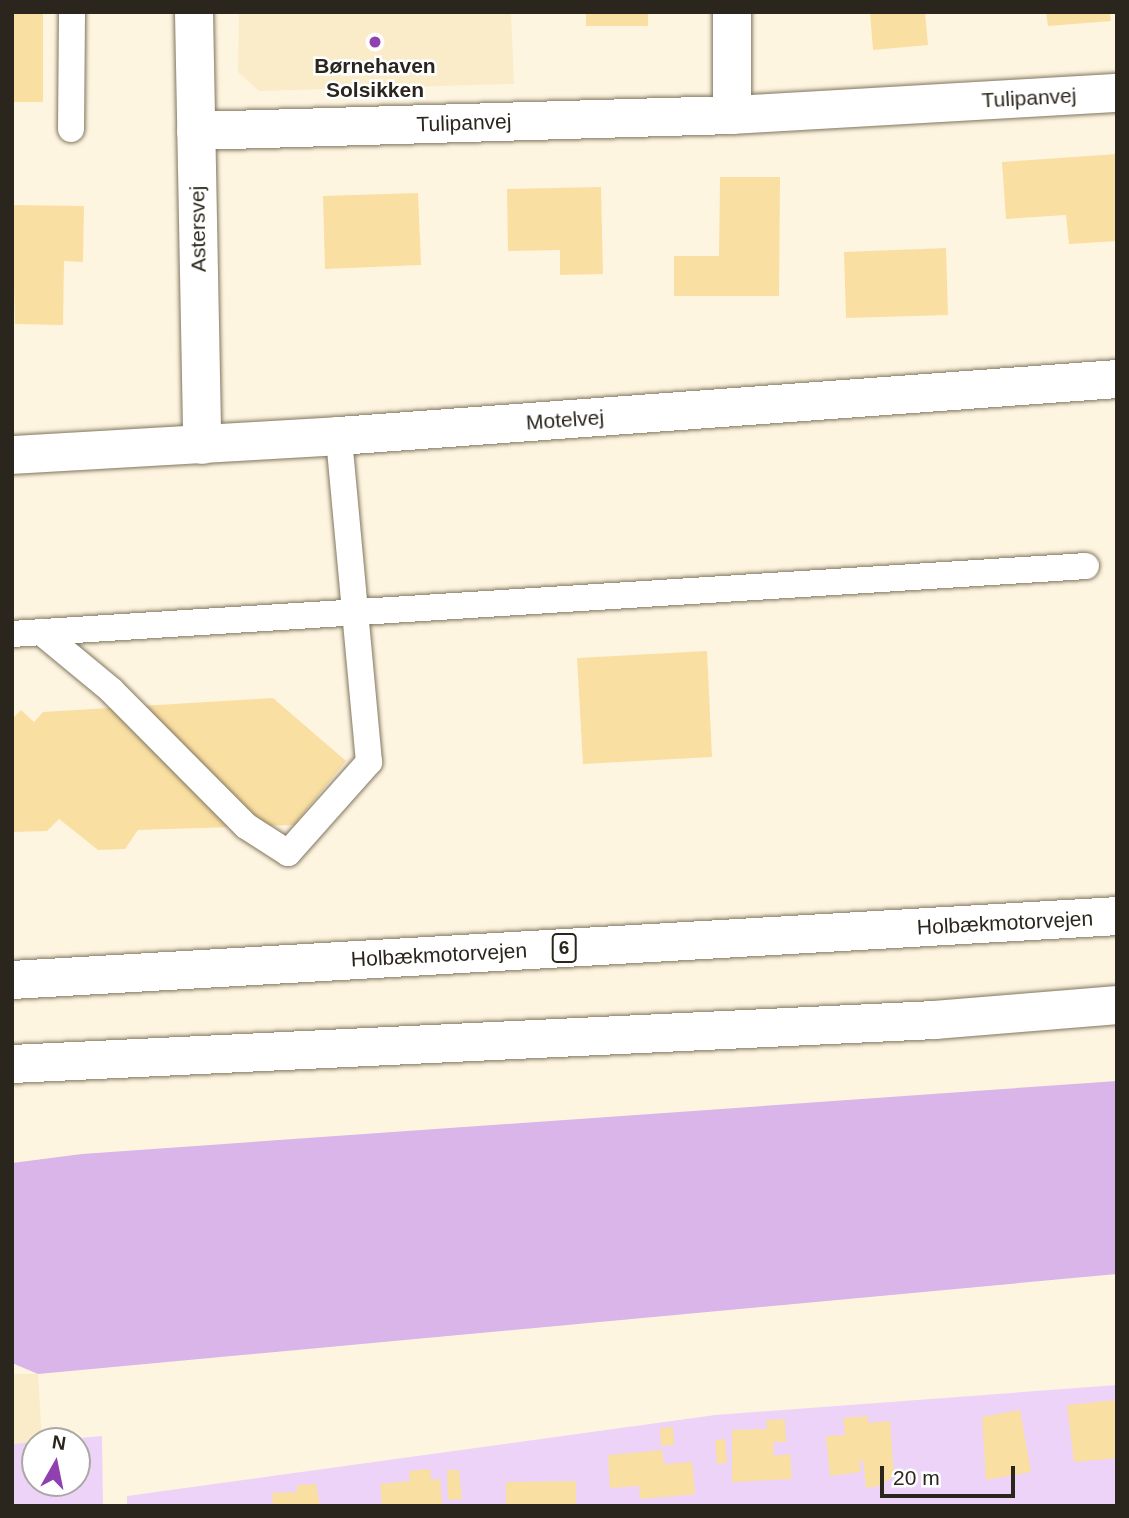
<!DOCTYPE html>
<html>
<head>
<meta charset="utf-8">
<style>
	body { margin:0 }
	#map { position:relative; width:1129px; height:1518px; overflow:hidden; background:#fef5e0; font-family:Arial,sans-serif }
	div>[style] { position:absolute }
	.built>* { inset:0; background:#faebc9 }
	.green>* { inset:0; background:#edd3f8 }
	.forest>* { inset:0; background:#dab5e9 }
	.building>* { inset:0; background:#f9dfa2 }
	.roads { filter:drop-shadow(0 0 2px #80765f) drop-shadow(0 0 2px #80765f) }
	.service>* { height:26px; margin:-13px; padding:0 13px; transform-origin:13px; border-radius:13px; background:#fff }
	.minor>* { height:38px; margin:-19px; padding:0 19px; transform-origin:19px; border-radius:19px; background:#fff }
	.motorway>* { height:38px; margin:-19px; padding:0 19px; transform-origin:19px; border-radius:19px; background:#fff }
	.dots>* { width:19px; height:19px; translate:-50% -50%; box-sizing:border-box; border:4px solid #fff; border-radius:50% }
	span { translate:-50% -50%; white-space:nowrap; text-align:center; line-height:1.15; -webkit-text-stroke:5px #fff; paint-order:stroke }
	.shield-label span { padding:2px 5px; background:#fff; border:2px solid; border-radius:5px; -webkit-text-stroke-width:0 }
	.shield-label { font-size:19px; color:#2b261d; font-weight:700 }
	.poi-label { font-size:21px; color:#2b261d; font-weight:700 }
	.street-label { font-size:21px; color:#2b261d }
	.frame { position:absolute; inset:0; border:14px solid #2b261d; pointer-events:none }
	.north { position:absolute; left:21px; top:1427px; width:70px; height:70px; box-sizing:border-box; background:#fff; border:2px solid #aaa8a5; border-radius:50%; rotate:9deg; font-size:19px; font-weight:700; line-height:28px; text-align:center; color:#2b261d }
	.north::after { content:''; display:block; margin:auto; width:24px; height:32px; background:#9140af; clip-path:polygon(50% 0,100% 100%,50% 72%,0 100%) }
	.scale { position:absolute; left:880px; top:1466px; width:135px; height:32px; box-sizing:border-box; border:4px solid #2b261d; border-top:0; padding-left:9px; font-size:21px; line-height:24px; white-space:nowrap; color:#2b261d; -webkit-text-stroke:5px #fff; paint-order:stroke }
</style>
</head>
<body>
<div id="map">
	<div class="built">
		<i style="clip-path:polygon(239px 12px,511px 12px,514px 84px,259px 91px,238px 72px)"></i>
		<i style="clip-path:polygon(12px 1374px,38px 1374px,42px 1441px,35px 1441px,35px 1483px,12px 1506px)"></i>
	</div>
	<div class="green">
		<i style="clip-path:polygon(1117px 1385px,1117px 1506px,127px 1506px,127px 1496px,715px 1415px)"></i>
		<i style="clip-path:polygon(102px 1436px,103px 1506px,12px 1506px,12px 1444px,35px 1442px,35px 1483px,77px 1483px,77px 1441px,44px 1441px)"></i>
	</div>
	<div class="forest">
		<i style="clip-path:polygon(1117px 1081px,1117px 1274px,38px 1374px,12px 1363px,12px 1163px,82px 1154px)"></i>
	</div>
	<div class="building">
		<i style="clip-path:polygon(12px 12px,43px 12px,43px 102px,12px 102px)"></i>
		<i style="clip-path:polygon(586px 12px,648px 12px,648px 26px,586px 26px)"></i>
		<i style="clip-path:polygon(870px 12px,925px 12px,928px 45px,873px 50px)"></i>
		<i style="clip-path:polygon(1046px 12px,1110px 12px,1111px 21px,1048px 26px)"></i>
		<i style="clip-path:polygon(1117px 154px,1117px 241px,1069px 244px,1066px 215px,1006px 219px,1002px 162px)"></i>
		<i style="clip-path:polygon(720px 177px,780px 177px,779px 296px,674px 296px,674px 256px,719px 256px)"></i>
		<i style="clip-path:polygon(601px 187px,603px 274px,560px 275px,560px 250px,508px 251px,507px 189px)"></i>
		<i style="clip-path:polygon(418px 193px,421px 265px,325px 269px,323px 196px)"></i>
		<i style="clip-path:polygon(12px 205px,84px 206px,83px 262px,64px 261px,63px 325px,15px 324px)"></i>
		<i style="clip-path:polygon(946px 248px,948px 315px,846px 318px,844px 252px)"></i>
		<i style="clip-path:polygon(707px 651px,712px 757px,583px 764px,577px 658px)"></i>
		<i style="clip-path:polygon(273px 698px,346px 761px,294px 825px,138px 830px,125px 849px,98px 850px,59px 819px,47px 831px,12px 832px,12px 719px,21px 710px,34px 722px,43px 712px)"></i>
		<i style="clip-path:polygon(1117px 1400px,1117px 1458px,1074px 1462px,1067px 1405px)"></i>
		<i style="clip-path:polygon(1020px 1410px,1031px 1472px,986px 1480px,982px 1417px)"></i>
		<i style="clip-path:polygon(868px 1416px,868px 1423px,890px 1421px,894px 1476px,880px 1486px,866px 1488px,863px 1461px,859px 1461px,861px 1472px,830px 1476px,826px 1436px,845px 1435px,843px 1418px)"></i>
		<i style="clip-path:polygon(785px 1419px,786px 1442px,773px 1442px,774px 1456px,790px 1454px,792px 1479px,732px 1482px,732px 1430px,767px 1429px,766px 1420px)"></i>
		<i style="clip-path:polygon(673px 1427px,674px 1445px,661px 1446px,660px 1428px)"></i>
		<i style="clip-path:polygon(725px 1439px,727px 1463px,717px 1464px,715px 1440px)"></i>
		<i style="clip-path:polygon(662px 1450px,664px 1464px,692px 1462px,695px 1494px,640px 1499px,639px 1486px,610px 1488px,608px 1455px)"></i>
		<i style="clip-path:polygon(430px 1469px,431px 1480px,440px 1479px,442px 1506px,382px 1506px,380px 1484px,410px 1481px,409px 1471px)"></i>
		<i style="clip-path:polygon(447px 1470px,459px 1470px,462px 1499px,448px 1500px)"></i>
		<i style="clip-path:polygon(576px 1481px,576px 1506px,506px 1506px,506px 1482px)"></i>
		<i style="clip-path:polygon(316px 1484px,320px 1506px,273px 1506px,272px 1493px,297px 1492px,297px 1485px)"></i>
	</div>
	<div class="roads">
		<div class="service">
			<i style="left:71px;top:129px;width:117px;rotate:-89.5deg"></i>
			<i style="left:41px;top:632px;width:91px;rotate:39.6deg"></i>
			<i style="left:111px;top:690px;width:192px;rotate:45.2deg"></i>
			<i style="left:246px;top:826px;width:50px;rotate:32.7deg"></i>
			<i style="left:288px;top:853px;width:122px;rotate:-48.3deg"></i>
			<i style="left:369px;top:762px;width:327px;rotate:-95.3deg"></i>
			<i style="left:12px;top:634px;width:1076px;rotate:-3.62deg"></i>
		</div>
		<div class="minor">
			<i style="left:194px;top:12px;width:433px;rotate:88.9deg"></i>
			<i style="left:732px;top:115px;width:103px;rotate:-90deg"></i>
			<i style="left:196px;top:131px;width:536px;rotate:-1.71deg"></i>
			<i style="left:732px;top:115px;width:386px;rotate:-3.3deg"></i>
			<i style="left:12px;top:455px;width:328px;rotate:-3.3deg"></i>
			<i style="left:339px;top:436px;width:780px;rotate:-4.19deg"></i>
		</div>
		<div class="motorway">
			<i style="left:12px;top:980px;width:1107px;rotate:-3.31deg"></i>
			<i style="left:12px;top:1064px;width:924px;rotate:-2.73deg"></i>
			<i style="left:935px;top:1020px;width:183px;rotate:-4.7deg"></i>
		</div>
	</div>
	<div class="dots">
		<i style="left:375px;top:42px;background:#9140af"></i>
	</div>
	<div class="shield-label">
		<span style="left:564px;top:948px">6</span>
	</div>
	<div class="poi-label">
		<span style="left:375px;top:78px">Børnehaven<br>Solsikken</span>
	</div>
	<div class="street-label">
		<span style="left:1029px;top:98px;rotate:-3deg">Tulipanvej</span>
		<span style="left:464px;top:123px;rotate:-2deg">Tulipanvej</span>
		<span style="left:198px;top:229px;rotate:-91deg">Astersvej</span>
		<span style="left:565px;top:420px;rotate:-4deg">Motelvej</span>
		<span style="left:1005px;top:923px;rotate:-3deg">Holbækmotorvejen</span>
		<span style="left:439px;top:955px;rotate:-3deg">Holbækmotorvejen</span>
	</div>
	<div class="frame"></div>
	<div class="north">N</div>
	<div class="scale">20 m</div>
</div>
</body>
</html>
